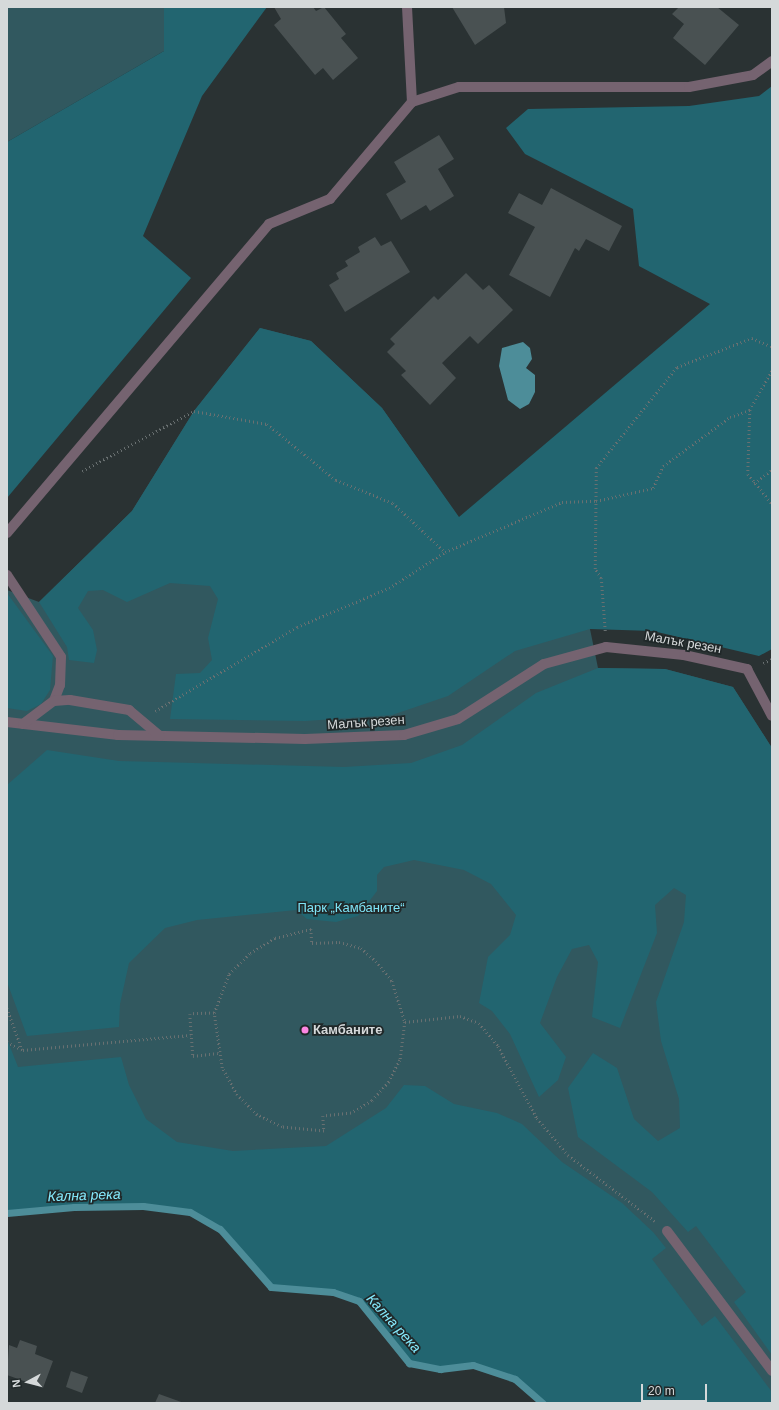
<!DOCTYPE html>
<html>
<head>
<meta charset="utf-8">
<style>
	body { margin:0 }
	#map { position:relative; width:779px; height:1410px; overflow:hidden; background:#2a3233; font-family:Arial,sans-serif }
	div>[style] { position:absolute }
	.green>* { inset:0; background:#31585f }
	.forest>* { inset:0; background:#226570 }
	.water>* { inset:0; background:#4d8d99 }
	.stream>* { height:7px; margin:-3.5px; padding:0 3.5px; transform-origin:3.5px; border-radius:3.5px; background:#4d8d99 }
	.building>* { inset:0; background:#495152 }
	.path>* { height:2.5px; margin-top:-1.25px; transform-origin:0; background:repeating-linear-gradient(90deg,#697071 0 1px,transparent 0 4px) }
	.minor>* { height:10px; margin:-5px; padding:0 5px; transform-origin:5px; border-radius:5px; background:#756370 }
	.dots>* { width:11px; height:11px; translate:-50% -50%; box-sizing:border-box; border:2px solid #202829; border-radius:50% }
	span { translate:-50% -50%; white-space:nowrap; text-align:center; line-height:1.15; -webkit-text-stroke:3.5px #202829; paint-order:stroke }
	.street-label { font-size:13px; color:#d5d9da }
	.park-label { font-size:13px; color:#7fe4f7 }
	.poi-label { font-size:13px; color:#d5d9da; font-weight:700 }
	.left { translate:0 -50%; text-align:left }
	.water-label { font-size:14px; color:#86ebfe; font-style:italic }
	.frame { position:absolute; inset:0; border:8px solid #d5d9da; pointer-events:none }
	.north { position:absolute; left:8px; top:1362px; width:40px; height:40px; -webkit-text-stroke:3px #202829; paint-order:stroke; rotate:263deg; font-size:11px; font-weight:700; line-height:16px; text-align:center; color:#d5d9da }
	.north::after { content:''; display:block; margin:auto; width:14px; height:18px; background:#d5d9da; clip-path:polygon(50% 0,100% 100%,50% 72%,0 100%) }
	.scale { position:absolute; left:641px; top:1384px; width:66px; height:18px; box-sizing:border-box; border:2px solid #d5d9da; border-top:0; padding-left:5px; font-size:12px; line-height:14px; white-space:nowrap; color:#d5d9da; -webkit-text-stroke:3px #202829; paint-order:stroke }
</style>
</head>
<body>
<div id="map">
	<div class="green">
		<i style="clip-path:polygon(7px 7px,164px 7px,164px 51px,7px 142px)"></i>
		<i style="clip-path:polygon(260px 328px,311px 341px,382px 408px,459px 518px,590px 629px,598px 668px,665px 669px,733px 687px,772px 748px,772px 1403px,543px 1403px,515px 1379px,473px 1365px,440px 1369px,409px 1363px,359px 1301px,333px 1292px,271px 1287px,220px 1230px,190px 1212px,143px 1206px,74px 1207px,7px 1213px,7px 590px,39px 602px,132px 511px,194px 411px)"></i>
	</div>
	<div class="forest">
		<i style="clip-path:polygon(164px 7px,267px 7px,202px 96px,143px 236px,191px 278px,7px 498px,7px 142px,164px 51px)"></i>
		<i style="clip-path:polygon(772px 86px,772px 649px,759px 656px,653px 631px,590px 629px,515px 651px,448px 696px,392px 715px,305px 721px,170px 719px,176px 674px,200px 673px,212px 660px,208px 638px,218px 599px,210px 586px,170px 583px,127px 602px,103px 590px,88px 591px,78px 608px,93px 630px,97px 650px,94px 663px,69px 660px,67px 647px,39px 602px,132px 511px,194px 411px,260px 328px,311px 341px,382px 408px,459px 517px,710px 304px,639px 266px,633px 209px,525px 154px,506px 128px,528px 109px,689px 106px,759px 96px)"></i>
		<i style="clip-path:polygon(7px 593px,53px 656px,50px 690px,41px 704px,27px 711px,7px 708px)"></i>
		<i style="clip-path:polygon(598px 668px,665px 669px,733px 687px,772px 748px,772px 1355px,734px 1302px,746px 1292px,696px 1226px,688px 1232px,652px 1192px,578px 1137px,568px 1088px,593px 1053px,617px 1068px,634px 1119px,658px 1141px,680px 1128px,679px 1099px,661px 1041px,656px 1002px,684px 922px,686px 895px,674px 888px,655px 905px,657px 933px,620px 1028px,592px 1017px,598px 962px,589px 945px,572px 949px,557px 977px,540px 1023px,566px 1057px,558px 1080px,539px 1097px,510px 1034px,492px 1011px,479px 1003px,488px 957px,510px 935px,516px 915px,491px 884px,464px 870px,414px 860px,384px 867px,377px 875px,377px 891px,358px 916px,336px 922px,307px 919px,296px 910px,197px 920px,165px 928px,129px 963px,120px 1004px,119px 1027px,27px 1036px,7px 982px,7px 785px,47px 750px,119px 761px,344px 767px,411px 763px,462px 745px,536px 693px)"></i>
		<i style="clip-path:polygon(7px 1039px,18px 1067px,121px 1057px,129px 1085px,146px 1119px,177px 1142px,233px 1151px,326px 1146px,386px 1108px,404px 1085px,425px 1086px,454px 1104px,497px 1113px,522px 1124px,562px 1162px,622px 1203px,653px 1232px,666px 1248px,652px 1259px,702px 1326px,715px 1316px,772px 1392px,772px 1403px,543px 1403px,515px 1379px,473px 1365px,440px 1369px,409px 1363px,359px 1301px,333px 1292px,271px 1287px,220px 1230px,190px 1212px,143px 1206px,74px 1207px,7px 1213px)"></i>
	</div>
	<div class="water">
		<i style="clip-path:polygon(523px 342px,530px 348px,532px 359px,526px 368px,535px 375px,535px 392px,529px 404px,520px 409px,508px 400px,499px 366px,502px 348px)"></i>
	</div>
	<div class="stream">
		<i style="left:7px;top:1213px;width:67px;rotate:-5.1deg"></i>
		<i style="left:74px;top:1207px;width:69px;rotate:-0.8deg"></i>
		<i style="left:143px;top:1206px;width:47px;rotate:7.3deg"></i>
		<i style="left:190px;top:1212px;width:34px;rotate:30deg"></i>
		<i style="left:220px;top:1229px;width:77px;rotate:48.7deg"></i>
		<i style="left:271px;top:1287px;width:62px;rotate:4.6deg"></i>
		<i style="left:333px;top:1292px;width:28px;rotate:19deg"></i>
		<i style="left:359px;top:1301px;width:80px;rotate:51.1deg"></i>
		<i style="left:409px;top:1363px;width:32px;rotate:11deg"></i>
		<i style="left:440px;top:1369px;width:33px;rotate:-7deg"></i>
		<i style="left:473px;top:1365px;width:44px;rotate:18.4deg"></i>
		<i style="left:515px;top:1379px;width:37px;rotate:41deg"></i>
	</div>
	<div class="building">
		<i style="clip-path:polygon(274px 7px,313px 7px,316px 11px,324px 7px,346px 34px,341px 38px,358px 58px,333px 80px,323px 68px,315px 75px,274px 25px,281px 19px)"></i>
		<i style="clip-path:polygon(452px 7px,504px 7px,506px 23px,475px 45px)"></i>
		<i style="clip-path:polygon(679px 7px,717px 7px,739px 25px,705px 65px,673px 38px,684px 24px,672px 14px)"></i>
		<i style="clip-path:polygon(439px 135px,454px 159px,438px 169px,454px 196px,430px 211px,426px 205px,401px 220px,386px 194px,406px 182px,394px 162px)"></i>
		<i style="clip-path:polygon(551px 188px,622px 226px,609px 251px,586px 239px,579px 251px,575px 248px,550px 297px,509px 275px,535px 227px,508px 213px,519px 193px,542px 205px)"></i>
		<i style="clip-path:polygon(375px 237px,381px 246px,391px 241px,410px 272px,345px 312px,329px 285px,339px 279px,336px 273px,348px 266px,345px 261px,360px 252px,358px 247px)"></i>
		<i style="clip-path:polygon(466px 273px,483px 290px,489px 285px,513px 310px,478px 344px,470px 336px,442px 363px,456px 378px,430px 405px,401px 375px,406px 371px,387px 352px,395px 344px,390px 339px,434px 296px,438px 300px)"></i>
		<i style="clip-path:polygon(20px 1340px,37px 1346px,35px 1354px,53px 1361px,43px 1388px,7px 1375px,9px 1345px,17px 1348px)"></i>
		<i style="clip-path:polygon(71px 1371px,88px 1377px,82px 1393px,66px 1387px)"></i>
		<i style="clip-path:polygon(159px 1394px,184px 1403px,155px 1403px)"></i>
	</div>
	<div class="path">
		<i style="left:772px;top:371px;width:45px;rotate:119.4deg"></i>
		<i style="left:750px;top:410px;width:64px;rotate:91.8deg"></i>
		<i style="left:748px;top:474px;width:38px;rotate:51deg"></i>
		<i style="left:82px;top:471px;width:127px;rotate:-28.2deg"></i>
		<i style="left:194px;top:411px;width:74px;rotate:10.1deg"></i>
		<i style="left:267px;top:424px;width:89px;rotate:39.1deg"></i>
		<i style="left:336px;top:480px;width:61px;rotate:22deg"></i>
		<i style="left:393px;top:503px;width:71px;rotate:43.3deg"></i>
		<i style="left:754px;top:483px;width:22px;rotate:-36deg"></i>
		<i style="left:605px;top:631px;width:53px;rotate:-94.3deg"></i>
		<i style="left:601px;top:578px;width:11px;rotate:-124deg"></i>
		<i style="left:595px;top:569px;width:101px;rotate:-89.4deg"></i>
		<i style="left:596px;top:468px;width:129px;rotate:-51.3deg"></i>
		<i style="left:677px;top:367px;width:80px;rotate:-21.1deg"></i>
		<i style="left:752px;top:338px;width:22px;rotate:24deg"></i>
		<i style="left:763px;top:663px;width:10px;rotate:-24deg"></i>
		<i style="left:155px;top:711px;width:165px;rotate:-30.6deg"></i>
		<i style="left:297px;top:627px;width:100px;rotate:-23deg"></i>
		<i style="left:389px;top:588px;width:67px;rotate:-32.7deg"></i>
		<i style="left:445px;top:552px;width:127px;rotate:-23.1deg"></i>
		<i style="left:562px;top:502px;width:34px;rotate:-2deg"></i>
		<i style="left:596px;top:501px;width:58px;rotate:-12.8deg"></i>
		<i style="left:653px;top:488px;width:24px;rotate:-66deg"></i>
		<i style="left:663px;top:466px;width:83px;rotate:-36.2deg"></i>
		<i style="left:730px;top:417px;width:21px;rotate:-19deg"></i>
		<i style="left:7px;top:1008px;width:44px;rotate:69.9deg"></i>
		<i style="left:214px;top:1013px;width:42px;rotate:-69deg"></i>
		<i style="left:229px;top:974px;width:30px;rotate:-45deg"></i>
		<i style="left:250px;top:953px;width:29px;rotate:-31deg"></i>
		<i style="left:275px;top:938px;width:37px;rotate:-14deg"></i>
		<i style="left:311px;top:929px;width:14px;rotate:86deg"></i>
		<i style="left:312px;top:943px;width:27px;rotate:-2deg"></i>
		<i style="left:339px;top:942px;width:23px;rotate:15deg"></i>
		<i style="left:361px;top:948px;width:20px;rotate:41deg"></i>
		<i style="left:376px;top:961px;width:26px;rotate:51deg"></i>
		<i style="left:392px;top:981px;width:43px;rotate:72.4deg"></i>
		<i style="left:405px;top:1022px;width:38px;rotate:97deg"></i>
		<i style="left:400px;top:1060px;width:25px;rotate:117deg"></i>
		<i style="left:389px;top:1082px;width:25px;rotate:132deg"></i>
		<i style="left:372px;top:1101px;width:24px;rotate:150deg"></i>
		<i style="left:351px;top:1113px;width:28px;rotate:174deg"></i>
		<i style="left:323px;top:1116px;width:15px;rotate:86deg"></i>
		<i style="left:324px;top:1131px;width:42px;rotate:-174.6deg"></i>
		<i style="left:282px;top:1127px;width:28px;rotate:-154deg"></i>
		<i style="left:257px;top:1115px;width:28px;rotate:-135deg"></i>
		<i style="left:237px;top:1095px;width:31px;rotate:-119deg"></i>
		<i style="left:222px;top:1068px;width:56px;rotate:-98.3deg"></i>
		<i style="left:214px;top:1013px;width:24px;rotate:178deg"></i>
		<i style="left:190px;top:1014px;width:42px;rotate:85.9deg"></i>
		<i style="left:193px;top:1056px;width:25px;rotate:-7deg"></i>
		<i style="left:405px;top:1022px;width:55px;rotate:-6.2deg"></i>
		<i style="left:460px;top:1016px;width:20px;rotate:20deg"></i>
		<i style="left:479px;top:1023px;width:30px;rotate:50deg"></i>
		<i style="left:498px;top:1046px;width:82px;rotate:61.6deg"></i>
		<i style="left:537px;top:1118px;width:48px;rotate:50deg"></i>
		<i style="left:568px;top:1155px;width:109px;rotate:37.2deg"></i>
		<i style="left:7px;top:1042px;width:18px;rotate:27deg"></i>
		<i style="left:23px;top:1050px;width:168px;rotate:-5.1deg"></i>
	</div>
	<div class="minor">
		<i style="left:407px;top:7px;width:95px;rotate:87deg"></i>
		<i style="left:7px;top:533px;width:405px;rotate:-49.7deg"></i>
		<i style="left:269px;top:224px;width:66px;rotate:-22.3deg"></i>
		<i style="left:330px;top:199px;width:127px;rotate:-49.8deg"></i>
		<i style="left:412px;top:102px;width:49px;rotate:-17.7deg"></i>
		<i style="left:459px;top:87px;width:230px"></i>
		<i style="left:689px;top:87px;width:65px;rotate:-10.6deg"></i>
		<i style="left:753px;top:75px;width:24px;rotate:-36deg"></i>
		<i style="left:7px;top:575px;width:98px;rotate:56.6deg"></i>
		<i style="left:61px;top:657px;width:28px;rotate:92deg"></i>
		<i style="left:60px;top:685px;width:17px;rotate:111deg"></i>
		<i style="left:7px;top:722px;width:112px;rotate:6.7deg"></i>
		<i style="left:118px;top:735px;width:187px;rotate:1.2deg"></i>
		<i style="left:305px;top:739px;width:99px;rotate:-2.3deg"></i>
		<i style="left:404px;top:735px;width:56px;rotate:-16.5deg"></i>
		<i style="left:458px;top:719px;width:102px;rotate:-32.6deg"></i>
		<i style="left:544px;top:664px;width:64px;rotate:-15.3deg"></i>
		<i style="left:606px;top:647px;width:78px;rotate:5.9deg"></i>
		<i style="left:684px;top:655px;width:65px;rotate:12.5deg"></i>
		<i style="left:747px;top:669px;width:53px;rotate:62deg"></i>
		<i style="left:23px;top:724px;width:39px;rotate:-37deg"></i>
		<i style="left:54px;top:701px;width:16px;rotate:-4deg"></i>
		<i style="left:70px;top:700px;width:60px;rotate:9.6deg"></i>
		<i style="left:129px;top:710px;width:40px;rotate:40deg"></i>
		<i style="left:667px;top:1231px;width:175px;rotate:53.1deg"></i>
	</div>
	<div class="dots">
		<i style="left:305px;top:1030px;background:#fd86e2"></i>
	</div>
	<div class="street-label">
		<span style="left:683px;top:643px;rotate:10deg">Малък резен</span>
		<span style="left:366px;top:723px;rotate:-4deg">Малък резен</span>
	</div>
	<div class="park-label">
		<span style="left:351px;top:908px">Парк „Камбаните“</span>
	</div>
	<div class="poi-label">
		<span class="left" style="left:313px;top:1030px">Камбаните</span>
	</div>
	<div class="water-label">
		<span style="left:84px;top:1195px;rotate:-2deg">Кална река</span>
		<span style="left:394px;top:1323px;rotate:48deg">Кална река</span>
	</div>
	<div class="frame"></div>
	<div class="north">N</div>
	<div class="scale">20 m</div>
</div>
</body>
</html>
